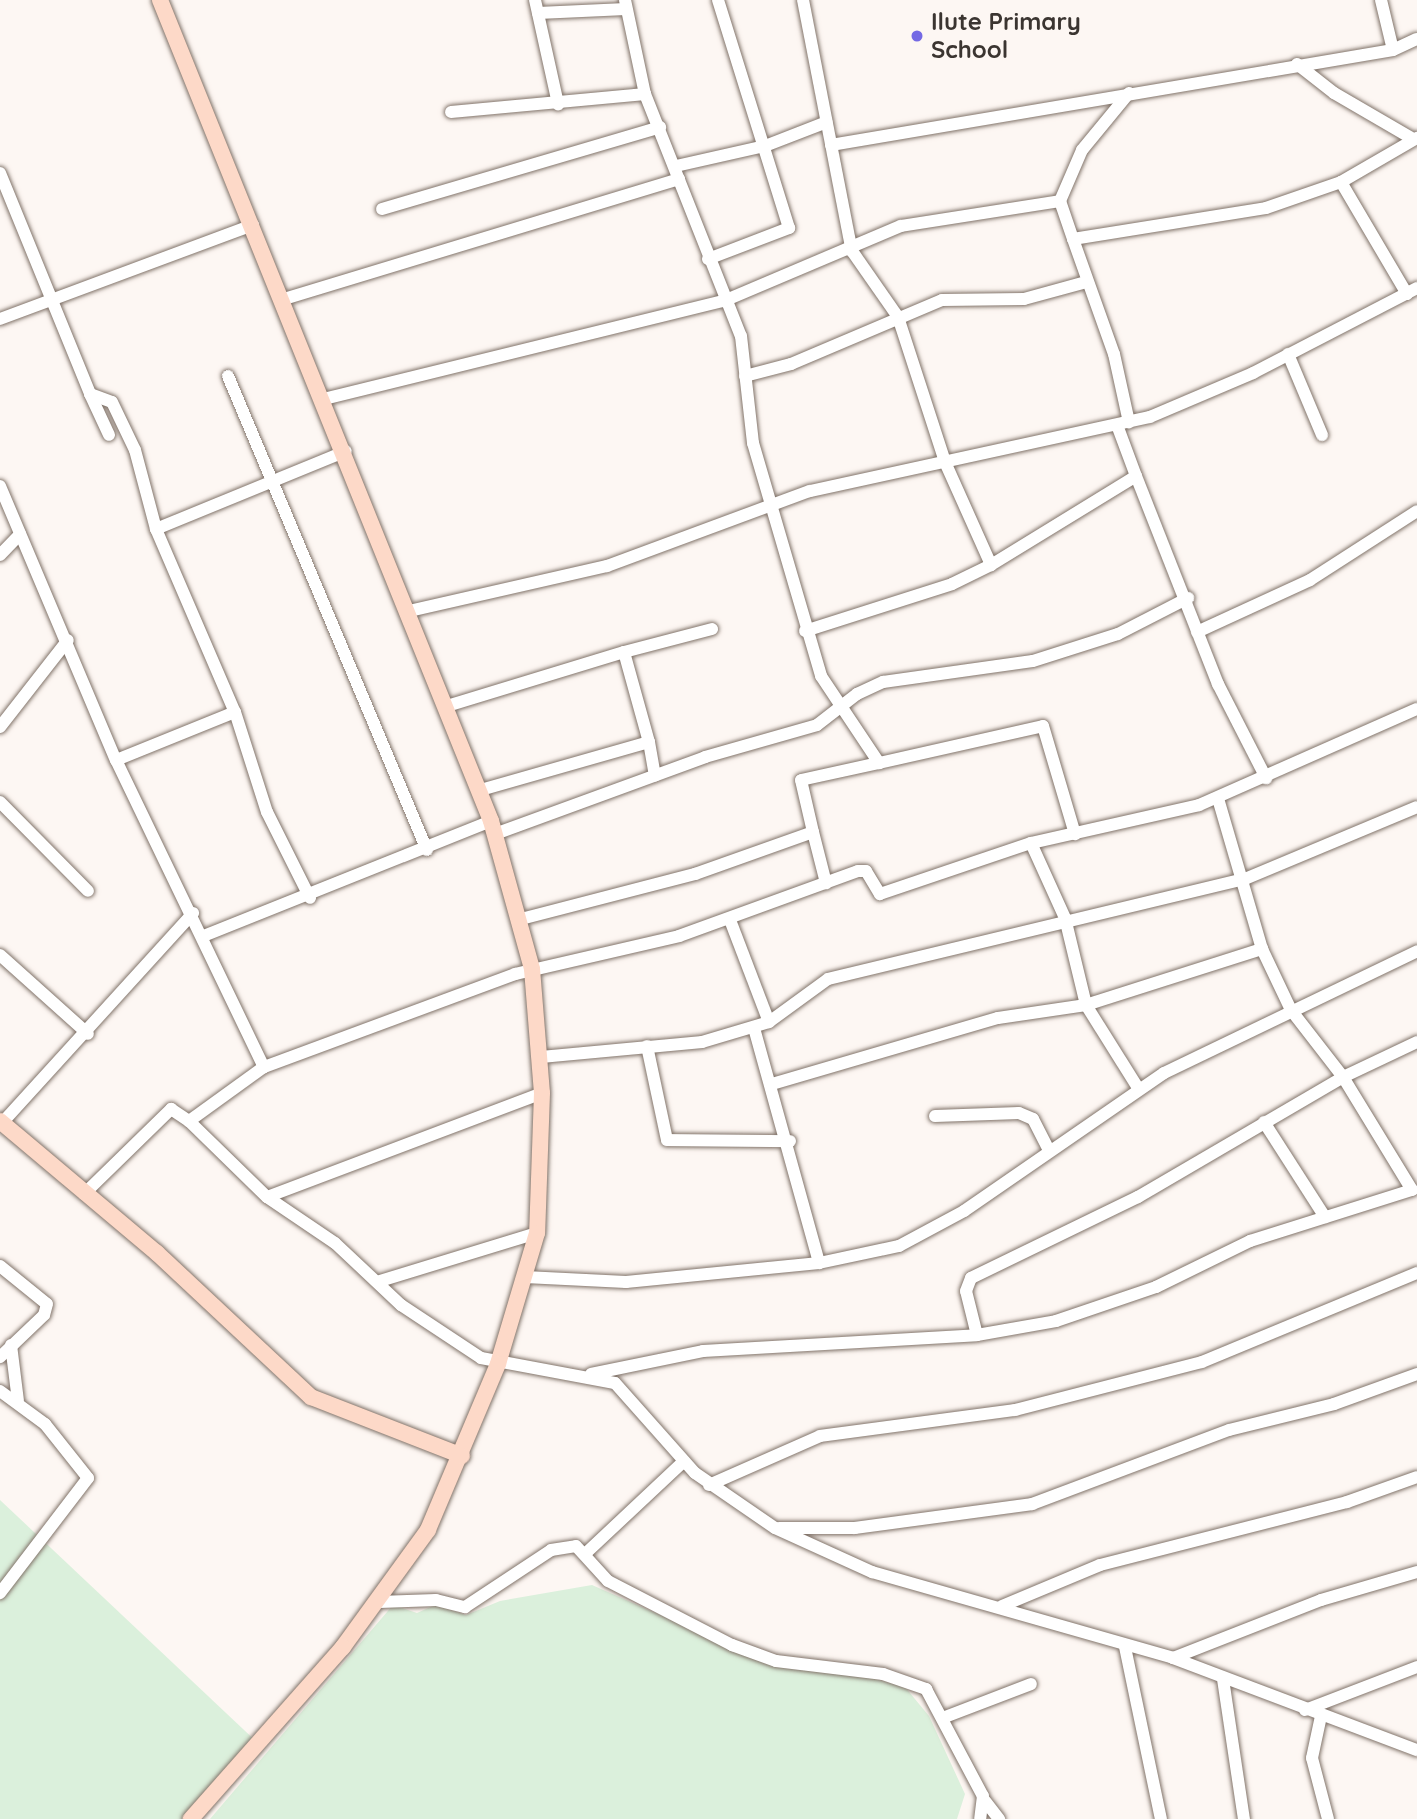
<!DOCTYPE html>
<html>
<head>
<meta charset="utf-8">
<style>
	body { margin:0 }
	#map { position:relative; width:1417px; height:1819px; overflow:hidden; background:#fdf7f3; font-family:Quicksand,sans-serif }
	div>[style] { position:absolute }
	.green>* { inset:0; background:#dbf0dc }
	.roads { filter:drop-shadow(0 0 2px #817369) drop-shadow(0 0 2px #817369) }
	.minor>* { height:12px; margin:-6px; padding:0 6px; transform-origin:6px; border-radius:6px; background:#fff }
	.major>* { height:16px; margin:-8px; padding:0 8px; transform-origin:8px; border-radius:8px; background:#fdd9c8 }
	.dots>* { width:19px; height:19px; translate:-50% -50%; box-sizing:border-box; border:4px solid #fdf7f3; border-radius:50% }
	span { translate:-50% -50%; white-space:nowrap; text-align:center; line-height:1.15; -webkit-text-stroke:6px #fdf7f3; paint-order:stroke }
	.poi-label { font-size:24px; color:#3b3531; font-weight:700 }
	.left { translate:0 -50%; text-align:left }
</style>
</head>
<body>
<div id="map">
	<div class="green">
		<i style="clip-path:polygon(0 1500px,259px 1744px,192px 1819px,0 1819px)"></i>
		<i style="clip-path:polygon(592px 1585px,769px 1663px,849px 1672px,905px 1687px,929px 1716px,965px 1794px,957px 1819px,210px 1819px,393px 1605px,417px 1613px,435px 1605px,466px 1615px,500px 1601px)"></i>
	</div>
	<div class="roads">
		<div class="minor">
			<i style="left:535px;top:0;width:107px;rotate:77.5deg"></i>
			<i style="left:625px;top:0;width:96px;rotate:78deg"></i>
			<i style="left:645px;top:94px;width:260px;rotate:68.4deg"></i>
			<i style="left:741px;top:336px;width:108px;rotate:83.6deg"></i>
			<i style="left:753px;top:443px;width:243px;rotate:73.7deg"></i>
			<i style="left:821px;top:676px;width:105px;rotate:56.3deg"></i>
			<i style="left:879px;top:763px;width:168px;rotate:-12.7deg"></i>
			<i style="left:1043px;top:726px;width:113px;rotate:73.5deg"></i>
			<i style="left:803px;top:0;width:256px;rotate:79deg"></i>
			<i style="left:852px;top:251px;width:80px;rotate:55.1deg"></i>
			<i style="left:898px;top:317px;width:152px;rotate:72deg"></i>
			<i style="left:945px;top:462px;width:113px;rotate:65.9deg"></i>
			<i style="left:991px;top:565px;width:170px;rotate:-31.5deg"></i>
			<i style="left:1136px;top:476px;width:54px;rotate:-110.4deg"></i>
			<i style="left:1381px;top:0;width:51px;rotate:76.5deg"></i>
			<i style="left:538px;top:13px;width:88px;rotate:-2.6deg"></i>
			<i style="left:1297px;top:64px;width:47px;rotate:38.1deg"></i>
			<i style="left:1334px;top:93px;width:91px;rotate:30.2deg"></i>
			<i style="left:1129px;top:93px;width:74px;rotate:129.5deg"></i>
			<i style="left:1082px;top:150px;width:56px;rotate:113.3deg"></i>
			<i style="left:1060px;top:201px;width:40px;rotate:71.1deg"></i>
			<i style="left:1073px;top:239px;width:195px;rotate:-9.1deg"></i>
			<i style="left:1266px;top:208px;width:79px;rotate:-19.1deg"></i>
			<i style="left:1341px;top:182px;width:88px;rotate:-30.1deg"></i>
			<i style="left:451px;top:112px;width:195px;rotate:-5.3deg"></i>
			<i style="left:831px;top:145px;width:570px;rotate:-9.59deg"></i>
			<i style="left:1393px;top:50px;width:26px;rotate:-25deg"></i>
			<i style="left:676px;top:166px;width:91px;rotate:-12.7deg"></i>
			<i style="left:765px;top:146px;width:66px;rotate:-21.2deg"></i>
			<i style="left:0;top:173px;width:239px;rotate:67.8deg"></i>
			<i style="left:90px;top:394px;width:23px;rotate:20deg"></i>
			<i style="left:112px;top:402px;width:53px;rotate:64.4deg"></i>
			<i style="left:135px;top:450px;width:82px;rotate:75.1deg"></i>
			<i style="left:156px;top:529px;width:199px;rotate:66.7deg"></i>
			<i style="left:235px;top:712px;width:128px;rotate:158deg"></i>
			<i style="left:1341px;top:182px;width:130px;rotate:59.5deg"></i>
			<i style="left:382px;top:209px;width:290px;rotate:-16.4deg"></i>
			<i style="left:1073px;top:239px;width:122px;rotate:70.4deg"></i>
			<i style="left:1114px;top:354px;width:70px;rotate:77.6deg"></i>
			<i style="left:708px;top:259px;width:87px;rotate:-20.9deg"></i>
			<i style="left:789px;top:228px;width:239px;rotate:-107.3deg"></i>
			<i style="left:284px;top:299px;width:413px;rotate:-16.9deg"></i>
			<i style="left:0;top:319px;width:270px;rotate:-20.4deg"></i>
			<i style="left:1288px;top:354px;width:88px;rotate:67.2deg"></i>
			<i style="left:228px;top:376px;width:514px;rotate:67.23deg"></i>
			<i style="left:745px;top:376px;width:48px;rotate:-14.6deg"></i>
			<i style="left:791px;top:364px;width:164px;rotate:-23deg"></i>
			<i style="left:942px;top:300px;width:82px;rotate:-0.7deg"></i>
			<i style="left:1024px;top:299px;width:64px;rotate:-15.3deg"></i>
			<i style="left:90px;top:394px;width:45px;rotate:65.1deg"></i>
			<i style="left:324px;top:399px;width:412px;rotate:-13.8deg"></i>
			<i style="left:724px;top:301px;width:192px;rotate:-23deg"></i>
			<i style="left:901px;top:226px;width:161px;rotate:-8.9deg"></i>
			<i style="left:1136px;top:476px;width:224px;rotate:68.5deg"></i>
			<i style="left:1218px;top:684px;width:106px;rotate:62.9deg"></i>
			<i style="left:0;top:486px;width:298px;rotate:67.1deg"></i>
			<i style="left:116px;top:760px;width:341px;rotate:64.3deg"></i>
			<i style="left:156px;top:529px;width:205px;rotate:-22.3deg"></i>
			<i style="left:0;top:555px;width:29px;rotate:-46deg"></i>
			<i style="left:409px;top:611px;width:203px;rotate:-12.8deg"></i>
			<i style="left:607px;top:566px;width:216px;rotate:-20.3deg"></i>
			<i style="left:810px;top:491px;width:348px;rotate:-12.3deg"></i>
			<i style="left:1150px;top:417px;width:112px;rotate:-23.1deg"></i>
			<i style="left:1253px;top:373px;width:185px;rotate:-27.4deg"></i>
			<i style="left:805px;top:631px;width:154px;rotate:-17.7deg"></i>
			<i style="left:952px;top:584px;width:43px;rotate:-26deg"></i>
			<i style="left:1197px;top:632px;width:124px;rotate:-24.7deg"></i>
			<i style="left:1310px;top:580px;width:127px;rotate:-32.8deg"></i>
			<i style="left:624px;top:652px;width:91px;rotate:-14.6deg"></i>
			<i style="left:447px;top:706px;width:185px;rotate:-17deg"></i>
			<i style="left:624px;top:652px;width:93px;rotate:74.5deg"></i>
			<i style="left:649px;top:742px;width:176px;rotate:164.1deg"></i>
			<i style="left:235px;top:712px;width:105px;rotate:72.3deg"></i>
			<i style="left:267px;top:812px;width:96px;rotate:63.4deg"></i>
			<i style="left:0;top:727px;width:110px;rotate:-52deg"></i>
			<i style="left:649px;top:742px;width:34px;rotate:80deg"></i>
			<i style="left:0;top:802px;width:125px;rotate:45.3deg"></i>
			<i style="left:813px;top:832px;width:53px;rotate:75.7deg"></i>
			<i style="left:495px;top:834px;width:224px;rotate:-20.1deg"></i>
			<i style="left:705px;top:757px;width:116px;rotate:-15.9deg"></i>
			<i style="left:817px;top:725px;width:51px;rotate:-37.8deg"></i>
			<i style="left:857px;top:694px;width:29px;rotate:-25deg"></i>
			<i style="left:883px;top:682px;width:151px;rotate:-8deg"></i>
			<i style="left:1033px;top:661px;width:89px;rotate:-17.6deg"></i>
			<i style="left:1118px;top:634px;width:79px;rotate:-27.2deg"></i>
			<i style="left:1031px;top:843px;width:82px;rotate:65.6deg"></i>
			<i style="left:1065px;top:918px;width:89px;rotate:76.4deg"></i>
			<i style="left:1086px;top:1005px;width:98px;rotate:57.9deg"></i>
			<i style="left:521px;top:919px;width:180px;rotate:-14.5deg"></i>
			<i style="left:695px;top:874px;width:125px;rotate:-19.6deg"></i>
			<i style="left:813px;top:832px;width:53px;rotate:-103deg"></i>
			<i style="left:801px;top:780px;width:80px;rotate:-12.3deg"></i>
			<i style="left:206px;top:935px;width:307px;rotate:-21.8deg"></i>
			<i style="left:0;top:955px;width:118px;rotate:41.9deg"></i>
			<i style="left:769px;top:1022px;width:73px;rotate:-36.1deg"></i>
			<i style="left:828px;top:979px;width:429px;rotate:-13.5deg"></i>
			<i style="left:1245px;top:879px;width:186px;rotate:-22.7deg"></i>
			<i style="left:754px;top:1028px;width:244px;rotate:74.5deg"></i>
			<i style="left:647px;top:1046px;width:96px;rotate:78deg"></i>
			<i style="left:667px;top:1140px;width:123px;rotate:0.5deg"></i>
			<i style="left:541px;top:1057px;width:162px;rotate:-5.3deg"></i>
			<i style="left:702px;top:1042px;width:70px;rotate:-16.6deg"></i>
			<i style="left:769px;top:1022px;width:109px;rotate:-110.9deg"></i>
			<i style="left:772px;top:1084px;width:235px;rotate:-16.3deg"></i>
			<i style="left:998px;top:1018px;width:89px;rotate:-8.4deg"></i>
			<i style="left:1086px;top:1005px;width:185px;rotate:-17.7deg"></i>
			<i style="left:935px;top:1116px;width:84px;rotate:-2deg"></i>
			<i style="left:1019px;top:1113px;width:15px;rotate:23deg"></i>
			<i style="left:1033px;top:1119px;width:34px;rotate:63deg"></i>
			<i style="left:189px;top:1121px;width:109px;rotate:44.3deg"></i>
			<i style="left:267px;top:1197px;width:294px;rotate:-20.7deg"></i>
			<i style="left:1264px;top:1122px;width:113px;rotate:57.3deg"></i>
			<i style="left:2px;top:1123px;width:284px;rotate:-47.7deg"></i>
			<i style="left:84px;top:1194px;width:122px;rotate:-44.3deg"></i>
			<i style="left:171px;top:1109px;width:22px;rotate:34deg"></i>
			<i style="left:189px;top:1121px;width:92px;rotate:-35.8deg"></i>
			<i style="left:264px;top:1067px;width:268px;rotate:-20.3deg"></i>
			<i style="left:515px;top:974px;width:168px;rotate:-13deg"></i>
			<i style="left:679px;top:936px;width:190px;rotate:-20deg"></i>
			<i style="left:858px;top:871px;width:8px"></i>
			<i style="left:866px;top:871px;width:27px;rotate:59deg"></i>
			<i style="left:880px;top:894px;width:159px;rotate:-18.7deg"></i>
			<i style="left:1031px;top:843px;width:172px;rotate:-12.7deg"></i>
			<i style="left:1199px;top:805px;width:238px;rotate:-23.8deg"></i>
			<i style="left:267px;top:1197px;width:82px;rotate:34.1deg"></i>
			<i style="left:335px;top:1243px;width:91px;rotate:43.2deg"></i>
			<i style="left:401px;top:1305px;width:96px;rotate:33.5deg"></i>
			<i style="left:481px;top:1358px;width:136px;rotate:10.6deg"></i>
			<i style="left:615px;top:1383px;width:120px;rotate:48.4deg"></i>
			<i style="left:695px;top:1473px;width:97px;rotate:34.5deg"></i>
			<i style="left:775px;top:1528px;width:107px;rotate:24.4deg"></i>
			<i style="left:872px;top:1572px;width:313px;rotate:15.9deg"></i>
			<i style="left:1173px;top:1658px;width:261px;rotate:20.7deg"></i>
			<i style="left:0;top:1266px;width:60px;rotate:39deg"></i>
			<i style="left:47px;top:1304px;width:11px;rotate:105deg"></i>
			<i style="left:44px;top:1315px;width:61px;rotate:136.3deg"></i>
			<i style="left:525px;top:1277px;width:101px;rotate:2.8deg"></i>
			<i style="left:626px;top:1282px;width:194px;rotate:-5.6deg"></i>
			<i style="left:819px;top:1263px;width:82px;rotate:-12deg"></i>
			<i style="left:899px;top:1246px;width:74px;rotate:-28.3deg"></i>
			<i style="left:964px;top:1211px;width:243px;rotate:-34.6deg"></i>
			<i style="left:1164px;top:1073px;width:281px;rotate:-25.7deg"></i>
			<i style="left:380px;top:1281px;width:164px;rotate:-17deg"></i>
			<i style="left:977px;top:1335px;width:45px;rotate:-104deg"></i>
			<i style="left:966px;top:1291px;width:14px;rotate:-69deg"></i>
			<i style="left:971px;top:1278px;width:186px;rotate:-25.9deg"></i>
			<i style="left:1138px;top:1197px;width:238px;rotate:-30.3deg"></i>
			<i style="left:1343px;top:1077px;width:82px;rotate:-25.3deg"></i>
			<i style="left:11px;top:1345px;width:56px;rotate:82.9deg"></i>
			<i style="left:591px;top:1374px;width:114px;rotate:-11.6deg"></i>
			<i style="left:703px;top:1351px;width:274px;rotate:-3.3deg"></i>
			<i style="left:977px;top:1335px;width:80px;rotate:-10deg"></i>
			<i style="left:1056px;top:1321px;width:106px;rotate:-18.8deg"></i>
			<i style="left:1156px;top:1287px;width:105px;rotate:-26.1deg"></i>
			<i style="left:1250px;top:1241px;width:170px;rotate:-17.5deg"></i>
			<i style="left:1412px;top:1190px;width:132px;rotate:-121.4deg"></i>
			<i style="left:1343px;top:1077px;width:85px;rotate:-127.8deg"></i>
			<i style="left:1291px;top:1010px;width:68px;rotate:-115.4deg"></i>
			<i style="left:1262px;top:949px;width:156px;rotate:-106.3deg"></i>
			<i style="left:0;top:1391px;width:56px;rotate:36.3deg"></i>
			<i style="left:45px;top:1424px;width:69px;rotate:51.5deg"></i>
			<i style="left:88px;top:1478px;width:145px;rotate:127.4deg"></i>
			<i style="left:709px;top:1485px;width:121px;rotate:-23.8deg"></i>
			<i style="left:820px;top:1436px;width:197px;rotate:-7.6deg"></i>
			<i style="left:1015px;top:1410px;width:193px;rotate:-14.4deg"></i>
			<i style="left:1202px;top:1362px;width:233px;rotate:-22.5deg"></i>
			<i style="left:779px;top:1528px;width:76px"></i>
			<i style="left:855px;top:1528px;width:179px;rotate:-7.7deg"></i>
			<i style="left:1032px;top:1504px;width:210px;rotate:-20.6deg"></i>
			<i style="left:1229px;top:1430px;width:108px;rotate:-13.9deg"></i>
			<i style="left:1334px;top:1404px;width:88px;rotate:-19.9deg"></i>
			<i style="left:586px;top:1553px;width:134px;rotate:-43.2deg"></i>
			<i style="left:379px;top:1602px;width:57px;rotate:-2deg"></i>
			<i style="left:436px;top:1600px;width:30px;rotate:14deg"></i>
			<i style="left:465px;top:1607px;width:103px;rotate:-33.5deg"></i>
			<i style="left:551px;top:1550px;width:25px;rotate:-9deg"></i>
			<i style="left:576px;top:1546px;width:47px;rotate:47.6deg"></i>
			<i style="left:608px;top:1581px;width:140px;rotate:27.3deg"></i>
			<i style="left:732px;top:1645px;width:47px;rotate:20deg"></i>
			<i style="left:776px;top:1661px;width:108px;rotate:6.9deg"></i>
			<i style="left:883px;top:1674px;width:46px;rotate:19.2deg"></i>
			<i style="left:926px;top:1689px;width:121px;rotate:62deg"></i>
			<i style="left:983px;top:1796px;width:23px;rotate:97deg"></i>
			<i style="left:1002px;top:1606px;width:106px;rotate:-22.7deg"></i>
			<i style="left:1100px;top:1565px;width:255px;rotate:-14.3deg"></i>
			<i style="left:1347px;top:1502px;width:74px;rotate:-19.7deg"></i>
			<i style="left:1125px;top:1647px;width:176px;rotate:78.2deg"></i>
			<i style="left:1173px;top:1658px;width:159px;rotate:-21.4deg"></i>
			<i style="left:1321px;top:1600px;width:100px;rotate:-16.3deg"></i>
			<i style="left:1223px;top:1679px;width:142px;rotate:81.5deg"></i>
			<i style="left:1305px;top:1710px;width:120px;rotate:-21deg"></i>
			<i style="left:1321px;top:1716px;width:43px;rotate:102.1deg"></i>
			<i style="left:1312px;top:1758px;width:63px;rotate:75.3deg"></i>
			<i style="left:945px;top:1717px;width:92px;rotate:-21deg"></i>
			<i style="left:985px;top:1801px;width:23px;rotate:52deg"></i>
		</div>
		<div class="major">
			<i style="left:160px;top:0;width:885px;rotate:68.04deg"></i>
			<i style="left:491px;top:821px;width:154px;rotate:74.5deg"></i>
			<i style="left:532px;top:969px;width:124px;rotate:85.4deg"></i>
			<i style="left:542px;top:1093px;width:140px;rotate:92deg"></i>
			<i style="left:537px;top:1233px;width:137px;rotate:106.6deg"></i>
			<i style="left:498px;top:1364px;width:180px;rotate:112.9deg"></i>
			<i style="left:428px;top:1530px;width:145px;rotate:126deg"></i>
			<i style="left:343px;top:1647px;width:230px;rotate:131.5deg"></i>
			<i style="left:0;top:1121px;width:205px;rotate:40.1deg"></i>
			<i style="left:157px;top:1253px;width:211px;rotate:43.1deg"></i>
			<i style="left:311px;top:1397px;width:162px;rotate:21.3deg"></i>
		</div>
	</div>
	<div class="dots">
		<i style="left:917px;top:36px;background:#7469e4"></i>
	</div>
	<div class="poi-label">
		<span class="left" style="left:931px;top:36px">Ilute Primary<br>School</span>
	</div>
</div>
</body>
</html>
